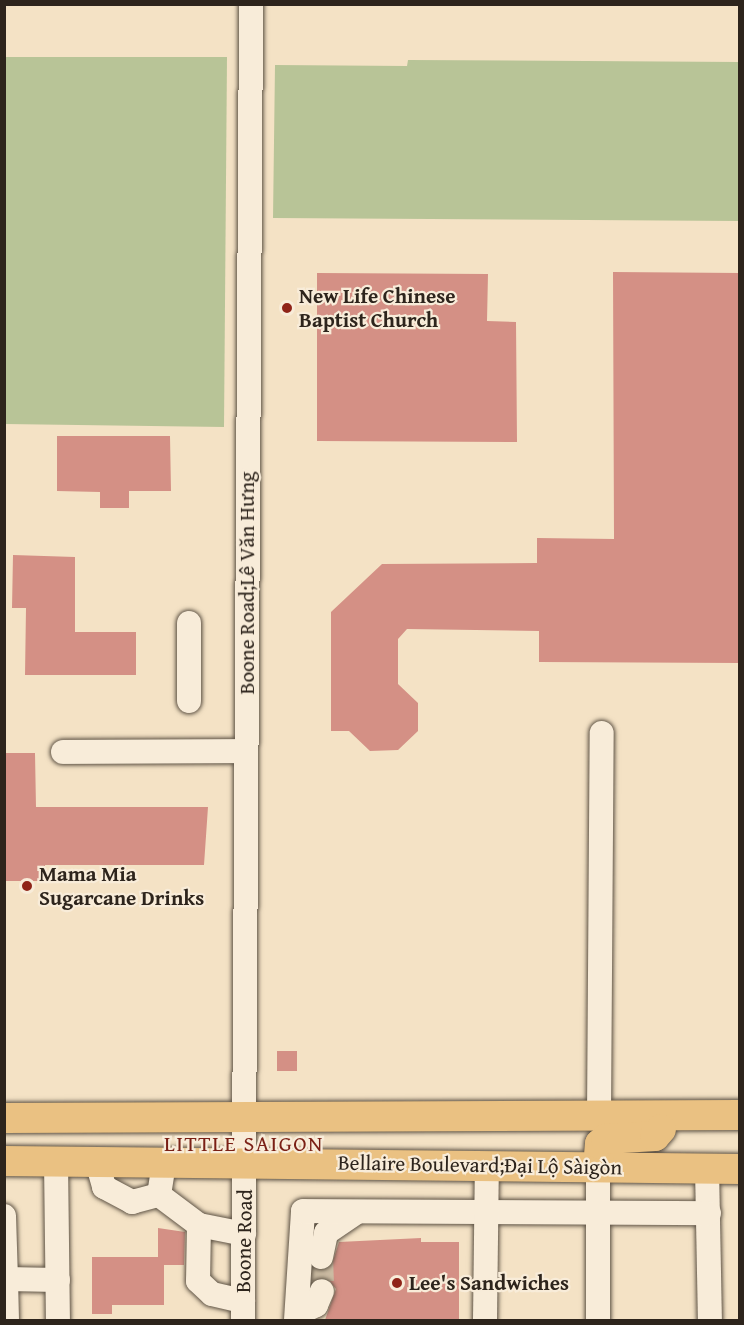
<!DOCTYPE html>
<html>
<head>
<meta charset="utf-8">
<style>
	body { margin:0 }
	#map { position:relative; width:744px; height:1325px; overflow:hidden; background:#f4e2c5; font-family:"Gentium Book Plus",serif }
	div>[style] { position:absolute }
	.green>* { inset:0; background:#b8c497 }
	.building>* { inset:0; background:#d49085 }
	.minor-tunnel>* { height:24px; margin-top:-12px; transform-origin:0; background:repeating-linear-gradient(90deg,#ccbca3 0 24px,transparent 0 36px) }
	.roads { filter:drop-shadow(0 0 2px #5f5446) drop-shadow(0 0 2px #5f5446) }
	.minor>* { height:24px; margin:-12px; padding:0 12px; transform-origin:12px; border-radius:12px; background:#f8ecd9 }
	.major>* { height:30px; margin:-15px; padding:0 15px; transform-origin:15px; border-radius:15px; background:#eac182 }
	.dots>* { width:16px; height:16px; translate:-50% -50%; box-sizing:border-box; border:3px solid #f8ecd9; border-radius:50% }
	span { translate:-50% -50%; white-space:nowrap; text-align:center; line-height:1.15; -webkit-text-stroke:4.5px #f8ecd9; paint-order:stroke }
	.poi-label { font-size:21px; color:#2d241c; font-weight:700 }
	.left { translate:0 -50%; text-align:left }
	.street-label { font-size:21px; color:#2d241c }
	.neighbourhood-label { font-size:22px; color:#7a1f14; letter-spacing:1.5px }
	.frame { position:absolute; inset:0; border:6px solid #2d241c; pointer-events:none }
</style>
</head>
<body>
<div id="map">
	<div class="green">
		<i style="clip-path:polygon(5px 57px,227px 57px,224px 427px,5px 424px)"></i>
		<i style="clip-path:polygon(408px 60px,739px 62px,739px 221px,273px 218px,275px 65px,407px 66px)"></i>
	</div>
	<div class="building">
		<i style="clip-path:polygon(613px 272px,740px 273px,740px 663px,539px 662px,539px 631px,407px 629px,398px 639px,398px 684px,418px 703px,418px 731px,398px 750px,370px 751px,349px 731px,331px 731px,331px 612px,382px 564px,537px 563px,537px 538px,614px 539px)"></i>
		<i style="clip-path:polygon(317px 273px,488px 274px,487px 321px,516px 322px,517px 442px,317px 441px)"></i>
		<i style="clip-path:polygon(57px 436px,170px 436px,171px 491px,129px 491px,129px 508px,100px 508px,100px 492px,57px 491px)"></i>
		<i style="clip-path:polygon(13px 555px,75px 557px,75px 632px,136px 632px,136px 675px,25px 675px,26px 608px,12px 608px)"></i>
		<i style="clip-path:polygon(4px 753px,35px 753px,36px 807px,208px 807px,204px 865px,45px 865px,45px 881px,4px 881px)"></i>
		<i style="clip-path:polygon(277px 1051px,297px 1051px,297px 1071px,277px 1071px)"></i>
		<i style="clip-path:polygon(158px 1228px,185px 1232px,184px 1265px,164px 1265px,164px 1305px,112px 1305px,112px 1314px,92px 1314px,92px 1257px,158px 1257px)"></i>
		<i style="clip-path:polygon(421px 1238px,421px 1242px,459px 1242px,459px 1320px,325px 1320px,336px 1289px,327px 1278px,313px 1280px,314px 1269px,331px 1267px,339px 1242px)"></i>
	</div>
	<div class="minor-tunnel">
		<i style="left:321px;top:1257px;width:34px;rotate:88deg"></i>
	</div>
	<div class="roads">
		<div class="minor">
			<i style="left:189px;top:701px;width:78px;rotate:-90deg"></i>
			<i style="left:63px;top:752px;width:183px;rotate:-0.3deg"></i>
			<i style="left:599px;top:1116px;width:383px;rotate:-89.6deg"></i>
			<i style="left:56px;top:1161px;width:159px;rotate:89.3deg"></i>
			<i style="left:97px;top:1162px;width:26px;rotate:74deg"></i>
			<i style="left:104px;top:1187px;width:32px;rotate:28deg"></i>
			<i style="left:132px;top:1202px;width:28px;rotate:-15deg"></i>
			<i style="left:159px;top:1195px;width:33px;rotate:-81deg"></i>
			<i style="left:598px;top:1167px;width:153px;rotate:90deg"></i>
			<i style="left:707px;top:1168px;width:152px;rotate:88.9deg"></i>
			<i style="left:159px;top:1195px;width:50px;rotate:36.9deg"></i>
			<i style="left:199px;top:1225px;width:46px;rotate:11.3deg"></i>
			<i style="left:4px;top:1216px;width:63px;rotate:88.2deg"></i>
			<i style="left:199px;top:1225px;width:56px;rotate:91deg"></i>
			<i style="left:198px;top:1281px;width:19px;rotate:43deg"></i>
			<i style="left:212px;top:1294px;width:32px;rotate:13deg"></i>
			<i style="left:321px;top:1257px;width:25px;rotate:-78deg"></i>
			<i style="left:326px;top:1233px;width:36px;rotate:-34deg"></i>
			<i style="left:297px;top:1314px;width:21px;rotate:-25deg"></i>
			<i style="left:316px;top:1305px;width:15px;rotate:-67deg"></i>
			<i style="left:7px;top:1320px;width:41px;rotate:-91.4deg"></i>
			<i style="left:6px;top:1279px;width:52px;rotate:1.1deg"></i>
			<i style="left:243px;top:1320px;width:1316px;rotate:-89.65deg"></i>
			<i style="left:296px;top:1320px;width:109px;rotate:-86.3deg"></i>
			<i style="left:303px;top:1211px;width:406px;rotate:0.3deg"></i>
			<i style="left:485px;top:1320px;width:156px;rotate:-89.3deg"></i>
		</div>
		<div class="major">
			<i style="left:4px;top:1118px;width:736px;rotate:-0.23deg"></i>
			<i style="left:4px;top:1161px;width:736px;rotate:0.62deg"></i>
			<i style="left:598px;top:1167px;width:23px;rotate:-85deg"></i>
			<i style="left:600px;top:1144px;width:8px;rotate:-40deg"></i>
			<i style="left:606px;top:1139px;width:49px;rotate:-3.5deg"></i>
			<i style="left:655px;top:1136px;width:9px;rotate:-49deg"></i>
		</div>
	</div>
	<div class="dots">
		<i style="left:287px;top:308px;background:#8f2418"></i>
		<i style="left:27px;top:886px;background:#8f2418"></i>
		<i style="left:397px;top:1283px;background:#8f2418"></i>
	</div>
	<div class="poi-label">
		<span class="left" style="left:299px;top:308px">New Life Chinese<br>Baptist Church</span>
		<span class="left" style="left:39px;top:886px">Mama Mia<br>Sugarcane Drinks</span>
		<span class="left" style="left:409px;top:1283px">Lee's Sandwiches</span>
	</div>
	<div class="street-label">
		<span style="left:247px;top:583px;rotate:-90deg">Boone Road;Lê Văn Hưng</span>
		<span style="left:480px;top:1165px;rotate:1deg">Bellaire Boulevard;Đại Lộ Sàigòn</span>
		<span style="left:244px;top:1241px;rotate:-89deg">Boone Road</span>
	</div>
	<div class="neighbourhood-label">
		<span style="left:244px;top:1144px">LITTLE SAIGON</span>
	</div>
	<div class="frame"></div>
</div>
</body>
</html>
